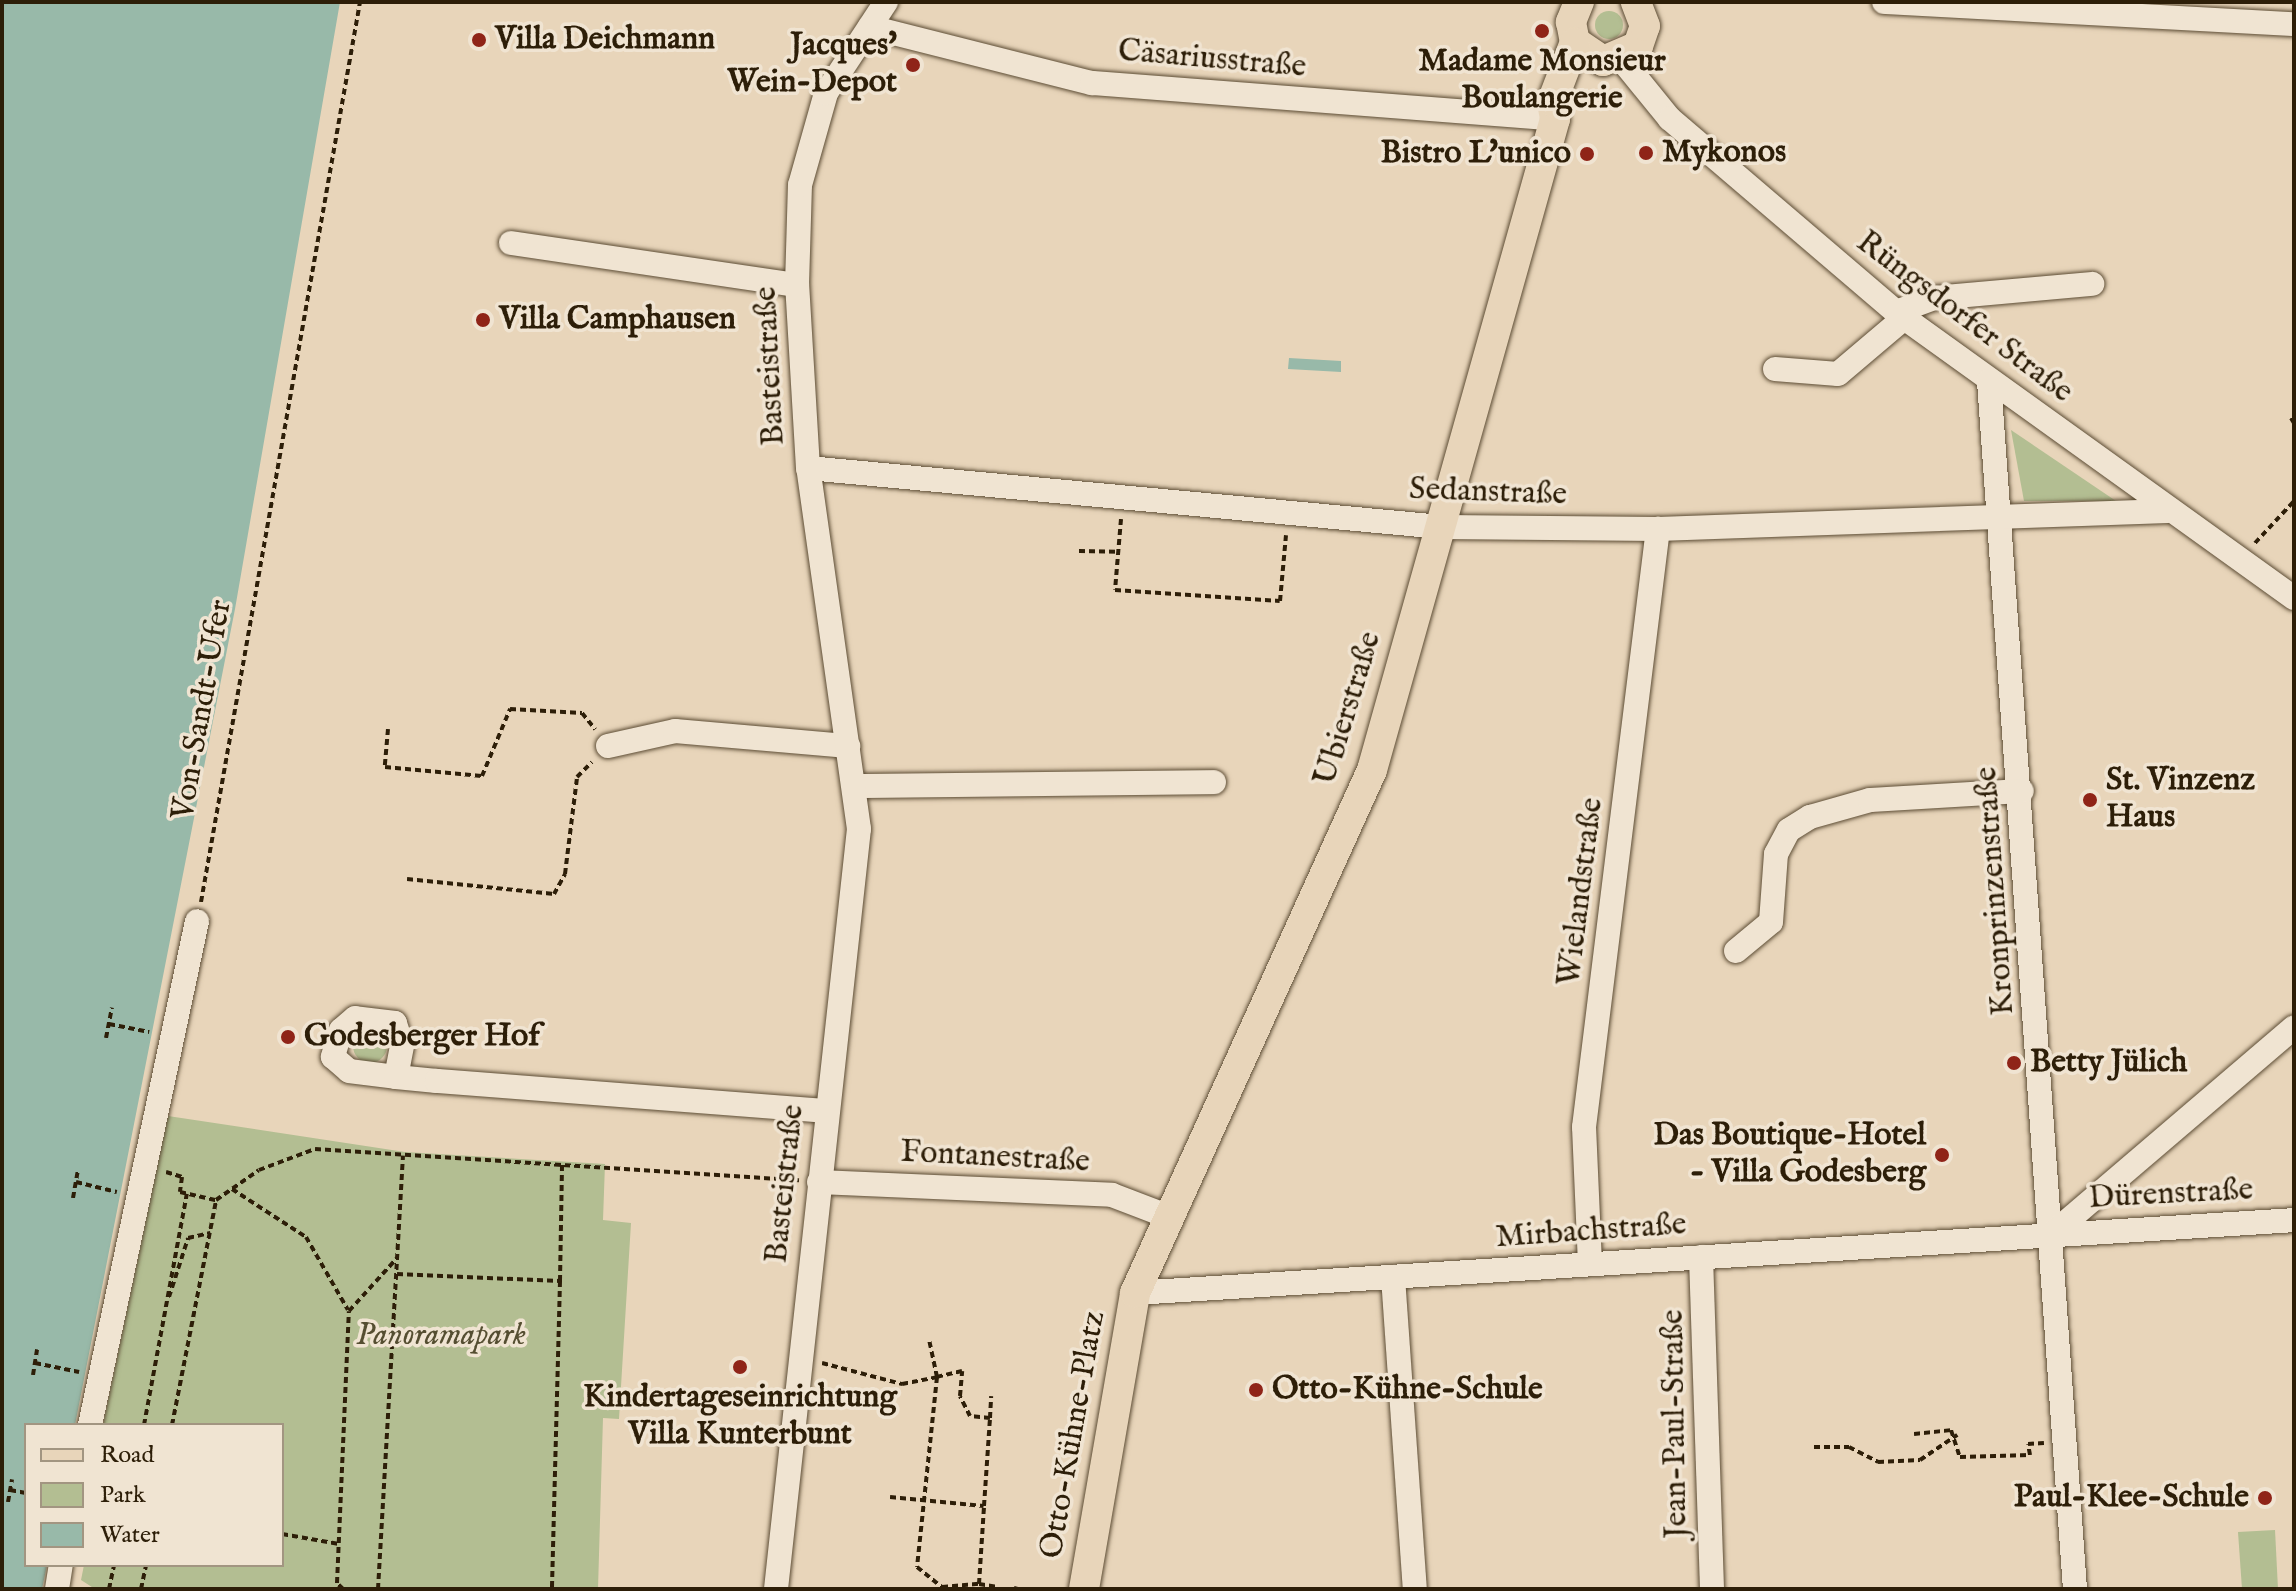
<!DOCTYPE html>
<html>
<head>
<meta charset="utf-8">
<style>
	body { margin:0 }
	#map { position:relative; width:2296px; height:1591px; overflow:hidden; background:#e8d5ba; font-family:"IM FELL English",serif }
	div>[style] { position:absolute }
	.green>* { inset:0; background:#b3be92 }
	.round { border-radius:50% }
	.water>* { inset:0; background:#98b9a9 }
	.path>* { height:4px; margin-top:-2px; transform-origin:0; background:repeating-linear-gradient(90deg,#2d1e08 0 6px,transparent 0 10px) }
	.roads { filter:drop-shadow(0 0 2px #5c4c34) drop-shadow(0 0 2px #5c4c34) }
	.minor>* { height:24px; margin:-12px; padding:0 12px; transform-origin:12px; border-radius:12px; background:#f0e4d2 }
	.major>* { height:30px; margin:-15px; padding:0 15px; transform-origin:15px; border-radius:15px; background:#e8d5ba }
	.dots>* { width:22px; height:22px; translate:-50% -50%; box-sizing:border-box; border:4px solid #f0e4d2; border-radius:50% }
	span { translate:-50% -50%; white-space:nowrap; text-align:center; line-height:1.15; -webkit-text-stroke:7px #f0e4d2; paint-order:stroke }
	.poi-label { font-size:32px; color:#2d1e08; font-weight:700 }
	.left { translate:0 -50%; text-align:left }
	.right { translate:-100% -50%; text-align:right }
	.street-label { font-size:32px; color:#2d1e08 }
	.park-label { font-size:32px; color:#554e31; font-style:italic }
	.frame { position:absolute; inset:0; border:4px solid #2d1e08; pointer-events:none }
	.legend { position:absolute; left:24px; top:1423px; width:260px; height:144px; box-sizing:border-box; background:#f0e4d2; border:2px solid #a29581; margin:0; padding:10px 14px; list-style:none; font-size:24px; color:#2d1e08 }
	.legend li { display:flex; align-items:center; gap:16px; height:40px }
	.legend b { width:40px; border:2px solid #a29581 }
</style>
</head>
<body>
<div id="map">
	<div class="green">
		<i class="round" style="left:1595px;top:11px;width:28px;height:28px"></i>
		<i style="clip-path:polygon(2011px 430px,2116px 501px,2024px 501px)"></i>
		<i class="round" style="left:353px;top:1029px;width:34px;height:34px"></i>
		<i style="clip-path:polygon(168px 1116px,405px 1152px,605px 1164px,603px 1220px,631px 1223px,619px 1419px,603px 1418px,598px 1589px,95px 1589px,81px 1580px,84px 1565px,282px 1565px,282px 1425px,103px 1425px)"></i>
		<i style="clip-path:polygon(2275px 1530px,2278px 1589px,2242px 1589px,2238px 1532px)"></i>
	</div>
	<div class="water">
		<i style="clip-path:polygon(2px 2px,340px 2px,235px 609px,75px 1425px,26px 1425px,26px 1565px,47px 1565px,42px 1589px,2px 1589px)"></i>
		<i style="clip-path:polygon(1289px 358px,1341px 361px,1341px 372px,1288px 369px)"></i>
	</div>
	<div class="path">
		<i style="left:2291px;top:418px;width:6px;rotate:59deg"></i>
		<i style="left:1121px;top:519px;width:71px;rotate:94.8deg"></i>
		<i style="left:1115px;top:590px;width:165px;rotate:3.8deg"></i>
		<i style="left:1280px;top:601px;width:66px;rotate:-84.8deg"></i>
		<i style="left:2255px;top:543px;width:57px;rotate:-47.1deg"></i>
		<i style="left:1079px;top:551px;width:39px;rotate:1deg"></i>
		<i style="left:388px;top:729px;width:38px;rotate:95deg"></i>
		<i style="left:385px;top:767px;width:97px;rotate:5.3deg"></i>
		<i style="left:482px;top:776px;width:73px;rotate:-67.3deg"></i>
		<i style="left:510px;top:709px;width:72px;rotate:3.2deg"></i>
		<i style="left:582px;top:713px;width:21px;rotate:51deg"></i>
		<i style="left:407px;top:879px;width:148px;rotate:5.8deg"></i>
		<i style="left:554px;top:894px;width:23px;rotate:-61deg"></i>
		<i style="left:565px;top:874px;width:98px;rotate:-82.9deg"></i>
		<i style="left:577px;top:777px;width:21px;rotate:-45deg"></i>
		<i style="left:201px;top:902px;width:914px;rotate:-79.98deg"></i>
		<i style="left:109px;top:1024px;width:41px;rotate:11.3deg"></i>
		<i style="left:106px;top:1038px;width:31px;rotate:-79deg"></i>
		<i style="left:166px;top:1172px;width:17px;rotate:17deg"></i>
		<i style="left:182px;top:1177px;width:15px;rotate:98deg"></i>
		<i style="left:180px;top:1192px;width:37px;rotate:13deg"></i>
		<i style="left:76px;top:1182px;width:42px;rotate:13.7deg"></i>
		<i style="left:232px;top:1189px;width:88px;rotate:33deg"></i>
		<i style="left:306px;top:1237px;width:84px;rotate:60.1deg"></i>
		<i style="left:73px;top:1198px;width:29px;rotate:-80deg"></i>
		<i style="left:397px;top:1274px;width:163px;rotate:2.5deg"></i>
		<i style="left:560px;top:1281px;width:308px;rotate:91.5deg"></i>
		<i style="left:560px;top:1281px;width:116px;rotate:-89deg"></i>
		<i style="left:169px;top:1297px;width:62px;rotate:-72.1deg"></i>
		<i style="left:188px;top:1238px;width:23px;rotate:-13deg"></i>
		<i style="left:35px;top:1363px;width:45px;rotate:11.6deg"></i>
		<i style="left:822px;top:1363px;width:83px;rotate:14.7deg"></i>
		<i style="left:902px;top:1384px;width:36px;rotate:-11deg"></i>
		<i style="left:937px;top:1377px;width:39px;rotate:-102deg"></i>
		<i style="left:33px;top:1375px;width:26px;rotate:-81deg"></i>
		<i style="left:990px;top:1418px;width:20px;rotate:-174deg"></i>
		<i style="left:970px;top:1416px;width:22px;rotate:-117deg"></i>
		<i style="left:960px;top:1396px;width:25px;rotate:-85deg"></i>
		<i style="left:962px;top:1371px;width:26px;rotate:167deg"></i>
		<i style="left:937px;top:1377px;width:191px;rotate:96deg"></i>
		<i style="left:917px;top:1567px;width:32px;rotate:39deg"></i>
		<i style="left:942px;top:1587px;width:37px;rotate:-5deg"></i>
		<i style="left:979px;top:1584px;width:78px;rotate:-86.3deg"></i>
		<i style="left:984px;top:1506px;width:88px;rotate:-86.1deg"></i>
		<i style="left:990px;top:1418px;width:22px;rotate:-87deg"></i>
		<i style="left:144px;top:1425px;width:235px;rotate:-79.5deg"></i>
		<i style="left:172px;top:1425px;width:229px;rotate:-78.9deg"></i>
		<i style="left:216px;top:1200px;width:52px;rotate:-34.9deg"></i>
		<i style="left:259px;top:1170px;width:60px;rotate:-20.6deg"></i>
		<i style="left:315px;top:1149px;width:485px;rotate:3.7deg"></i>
		<i style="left:1914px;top:1434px;width:37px;rotate:-6deg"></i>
		<i style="left:1951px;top:1430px;width:28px;rotate:72deg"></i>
		<i style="left:1960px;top:1457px;width:70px;rotate:-1.6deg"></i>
		<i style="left:2030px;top:1455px;width:11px;rotate:-100deg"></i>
		<i style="left:2028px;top:1444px;width:16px;rotate:-4deg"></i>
		<i style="left:1814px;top:1447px;width:35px"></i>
		<i style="left:1849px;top:1447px;width:33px;rotate:27deg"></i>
		<i style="left:1878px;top:1462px;width:42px;rotate:-2.7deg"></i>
		<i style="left:1920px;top:1460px;width:45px;rotate:-34deg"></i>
		<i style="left:10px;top:1490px;width:16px;rotate:11deg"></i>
		<i style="left:890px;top:1497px;width:94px;rotate:5.5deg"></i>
		<i style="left:8px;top:1502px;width:23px;rotate:-80deg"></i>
		<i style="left:282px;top:1534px;width:58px;rotate:10deg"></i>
		<i style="left:979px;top:1584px;width:19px;rotate:9deg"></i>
		<i style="left:1014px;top:1588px;width:4px;rotate:14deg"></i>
		<i style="left:109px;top:1589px;width:25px;rotate:-78deg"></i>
		<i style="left:141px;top:1589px;width:25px;rotate:-78deg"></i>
		<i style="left:343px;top:1589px;width:8px;rotate:-135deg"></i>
		<i style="left:337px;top:1583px;width:272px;rotate:-87.5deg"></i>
		<i style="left:349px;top:1311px;width:72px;rotate:-47.8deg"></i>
		<i style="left:378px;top:1589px;width:434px;rotate:-86.7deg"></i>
	</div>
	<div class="roads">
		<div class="minor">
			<i style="left:1884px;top:2px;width:411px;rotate:3.1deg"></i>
			<i style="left:870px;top:27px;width:229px;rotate:14.2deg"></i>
			<i style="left:1092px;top:83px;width:464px;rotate:4.4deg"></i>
			<i style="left:1621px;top:59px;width:77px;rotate:50.8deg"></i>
			<i style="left:1670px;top:119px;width:297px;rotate:40.5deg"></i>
			<i style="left:1896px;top:312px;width:490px;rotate:35.7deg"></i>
			<i style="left:511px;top:243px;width:289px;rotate:8.4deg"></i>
			<i style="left:1896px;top:312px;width:40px;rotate:-20.2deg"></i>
			<i style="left:1934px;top:298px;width:159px;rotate:-5.1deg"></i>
			<i style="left:1775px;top:369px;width:63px;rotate:4.5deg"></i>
			<i style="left:1838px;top:374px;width:87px;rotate:-40.3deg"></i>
			<i style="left:1989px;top:381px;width:1211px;rotate:85.93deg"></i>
			<i style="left:808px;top:468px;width:637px;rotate:5.32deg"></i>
			<i style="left:1442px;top:527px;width:216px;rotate:0.5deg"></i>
			<i style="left:1658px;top:529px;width:510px;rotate:-2.02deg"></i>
			<i style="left:608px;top:746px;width:69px;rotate:-12.6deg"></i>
			<i style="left:675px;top:731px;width:174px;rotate:5deg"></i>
			<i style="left:854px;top:786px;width:360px;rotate:-0.6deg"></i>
			<i style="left:1736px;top:951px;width:45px;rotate:-39.6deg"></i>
			<i style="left:1771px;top:922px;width:68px;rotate:-85.8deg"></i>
			<i style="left:1776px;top:854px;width:27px;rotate:-62deg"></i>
			<i style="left:1789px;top:830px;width:25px;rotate:-32deg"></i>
			<i style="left:1810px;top:817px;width:62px;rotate:-15.8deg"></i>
			<i style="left:1870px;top:800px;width:152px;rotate:-3.4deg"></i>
			<i style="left:396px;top:1077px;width:33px;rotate:-79deg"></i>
			<i style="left:402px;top:1045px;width:23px;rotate:-108deg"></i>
			<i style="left:395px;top:1023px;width:40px;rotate:-172.9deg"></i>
			<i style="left:355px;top:1018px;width:18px;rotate:139deg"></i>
			<i style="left:341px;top:1030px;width:28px;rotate:107deg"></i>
			<i style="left:333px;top:1057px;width:21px;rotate:41deg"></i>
			<i style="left:349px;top:1071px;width:47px;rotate:7.3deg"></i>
			<i style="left:396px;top:1077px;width:41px;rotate:5.6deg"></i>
			<i style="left:437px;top:1081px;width:390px;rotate:4.4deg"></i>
			<i style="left:819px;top:1182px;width:293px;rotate:2.5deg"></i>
			<i style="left:1112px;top:1195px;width:56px;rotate:21deg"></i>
			<i style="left:2052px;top:1234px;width:318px;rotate:-40.5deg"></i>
			<i style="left:1701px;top:1257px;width:332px;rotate:88.1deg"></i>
			<i style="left:1590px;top:1264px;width:137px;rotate:-92.5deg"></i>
			<i style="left:1584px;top:1127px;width:603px;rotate:-82.95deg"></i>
			<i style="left:1393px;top:1277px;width:313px;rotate:86deg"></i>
			<i style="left:1135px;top:1293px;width:1161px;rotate:-3.6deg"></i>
			<i style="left:90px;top:1425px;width:515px;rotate:-78.01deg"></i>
			<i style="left:57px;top:1589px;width:24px;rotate:-81deg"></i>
			<i style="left:776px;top:1589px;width:765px;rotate:-83.77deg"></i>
			<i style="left:859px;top:829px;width:365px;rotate:-98deg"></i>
			<i style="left:808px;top:468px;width:183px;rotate:-93.4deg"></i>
			<i style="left:797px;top:285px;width:100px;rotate:-88.3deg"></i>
			<i style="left:800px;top:185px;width:96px;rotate:-74.2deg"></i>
			<i style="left:826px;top:93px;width:109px;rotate:-56.6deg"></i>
		</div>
		<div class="major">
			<i style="left:1579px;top:2px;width:22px;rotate:112deg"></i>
			<i style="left:1571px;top:22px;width:20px;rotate:79deg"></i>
			<i style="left:1575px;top:42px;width:34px;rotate:34deg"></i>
			<i style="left:1603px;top:61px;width:38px;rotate:-23deg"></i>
			<i style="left:1638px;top:46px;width:21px;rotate:-71deg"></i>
			<i style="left:1645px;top:26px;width:26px;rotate:-111deg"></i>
			<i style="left:1084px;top:1589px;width:300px;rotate:-80.2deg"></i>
			<i style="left:1135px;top:1293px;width:574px;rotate:-65.62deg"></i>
			<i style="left:1372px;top:770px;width:676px;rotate:-74.3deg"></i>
			<i style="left:1555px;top:119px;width:17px;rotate:-100deg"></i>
			<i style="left:1552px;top:102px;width:64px;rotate:-69deg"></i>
		</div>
	</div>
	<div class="dots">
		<i style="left:1542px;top:31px;background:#8f2418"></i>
		<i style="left:479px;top:40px;background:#8f2418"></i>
		<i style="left:913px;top:65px;background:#8f2418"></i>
		<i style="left:1646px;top:153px;background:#8f2418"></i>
		<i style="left:1587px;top:154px;background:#8f2418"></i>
		<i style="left:483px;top:320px;background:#8f2418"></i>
		<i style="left:2090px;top:800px;background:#8f2418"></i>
		<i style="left:288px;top:1037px;background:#8f2418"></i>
		<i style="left:2014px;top:1063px;background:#8f2418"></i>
		<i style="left:1942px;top:1155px;background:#8f2418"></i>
		<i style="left:740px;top:1367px;background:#8f2418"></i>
		<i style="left:1256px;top:1390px;background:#8f2418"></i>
		<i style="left:2265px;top:1498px;background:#8f2418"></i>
	</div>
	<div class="poi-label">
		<span class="left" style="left:495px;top:40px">Villa Deichmann</span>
		<span class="right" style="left:897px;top:65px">Jacques'<br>Wein-Depot</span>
		<span style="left:1542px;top:81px">Madame Monsieur<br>Boulangerie</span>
		<span class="left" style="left:1662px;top:153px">Mykonos</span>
		<span class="right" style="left:1571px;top:154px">Bistro L'unico</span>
		<span class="left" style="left:499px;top:320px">Villa Camphausen</span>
		<span class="left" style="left:2106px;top:800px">St. Vinzenz<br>Haus</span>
		<span class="left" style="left:304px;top:1037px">Godesberger Hof</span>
		<span class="left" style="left:2030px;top:1063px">Betty Jülich</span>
		<span class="right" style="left:1926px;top:1155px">Das Boutique-Hotel<br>- Villa Godesberg</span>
		<span class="left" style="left:1272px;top:1390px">Otto-Kühne-Schule</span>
		<span style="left:740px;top:1417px">Kindertageseinrichtung<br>Villa Kunterbunt</span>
		<span class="right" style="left:2249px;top:1498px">Paul-Klee-Schule</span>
	</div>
	<div class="street-label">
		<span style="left:1212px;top:60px;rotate:5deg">Cäsariusstraße</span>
		<span style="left:1964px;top:318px;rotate:37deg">Rüngsdorfer Straße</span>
		<span style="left:771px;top:366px;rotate:-93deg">Basteistraße</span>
		<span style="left:1488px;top:493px;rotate:2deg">Sedanstraße</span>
		<span style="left:1349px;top:709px;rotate:-73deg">Ubierstraße</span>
		<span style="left:203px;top:710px;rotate:-80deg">Von-Sandt-Ufer</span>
		<span style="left:1996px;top:891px;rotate:-94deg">Kronprinzenstraße</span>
		<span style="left:1582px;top:892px;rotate:-83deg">Wielandstraße</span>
		<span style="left:995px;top:1158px;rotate:3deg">Fontanestraße</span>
		<span style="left:786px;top:1184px;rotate:-84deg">Basteistraße</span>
		<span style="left:2171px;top:1195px;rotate:-3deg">Dürenstraße</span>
		<span style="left:1591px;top:1232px;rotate:-4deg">Mirbachstraße</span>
		<span style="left:1676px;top:1424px;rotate:-91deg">Jean-Paul-Straße</span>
		<span style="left:1074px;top:1435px;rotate:-80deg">Otto-Kühne-Platz</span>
	</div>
	<div class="park-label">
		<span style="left:441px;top:1336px">Panoramapark</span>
	</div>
	<div class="frame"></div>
	<ul class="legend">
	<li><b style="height:10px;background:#e8d5ba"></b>Road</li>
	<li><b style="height:22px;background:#b3be92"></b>Park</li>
	<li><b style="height:22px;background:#98b9a9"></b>Water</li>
	</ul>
</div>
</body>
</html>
